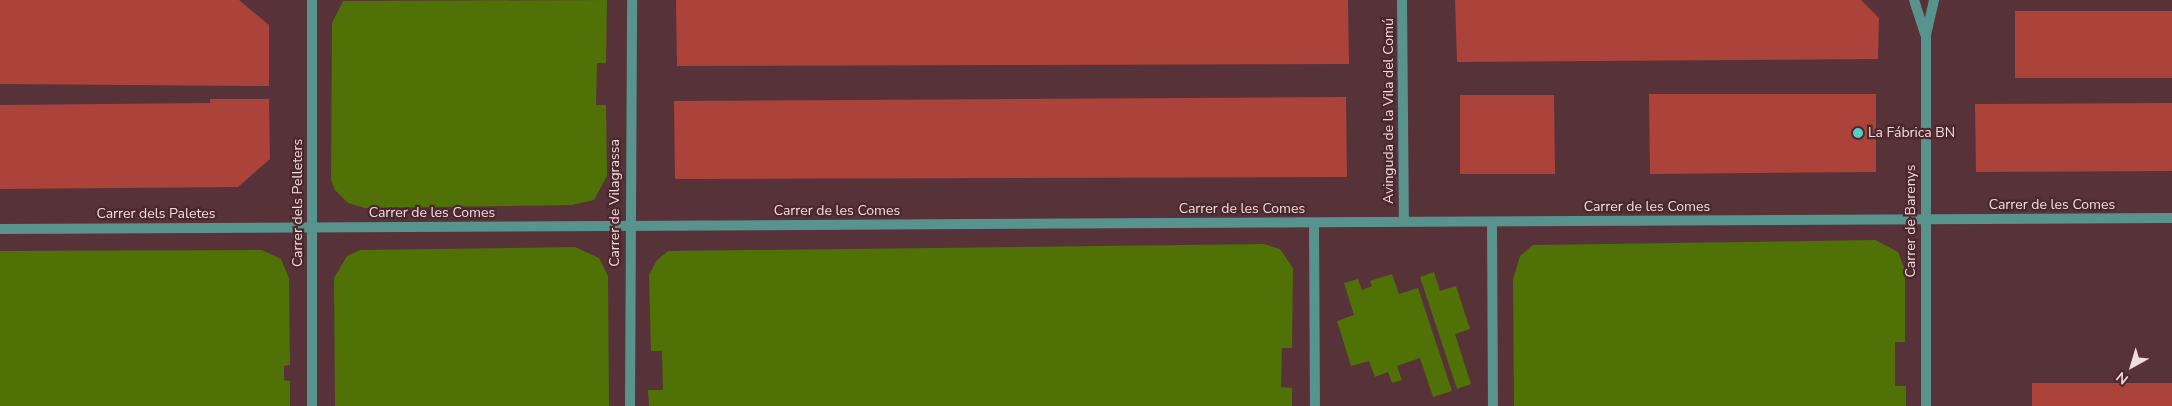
<!DOCTYPE html>
<html>
<head>
<meta charset="utf-8">
<style>
	body { margin:0 }
	#map { position:relative; width:2172px; height:406px; overflow:hidden; background:#573239; font-family:"Nunito Sans",sans-serif }
	div>[style] { position:absolute }
	.green>* { inset:0; background:#4f7106 }
	.building>* { inset:0; background:#ab433a }
	.minor>* { height:10px; margin:-5px; padding:0 5px; transform-origin:5px; border-radius:5px; background:#58938d }
	.dots>* { width:14px; height:14px; translate:-50% -50%; box-sizing:border-box; border:2px solid #4b272e; border-radius:50% }
	span { translate:-50% -50%; white-space:nowrap; text-align:center; line-height:1.15; -webkit-text-stroke:4.5px #4b272e; paint-order:stroke }
	.street-label { font-size:14px; color:#f3dbdf }
	.poi-label { font-size:14px; color:#f3dbdf }
	.left { translate:0 -50%; text-align:left }
	.north { position:absolute; left:2107px; top:341px; width:50px; height:50px; -webkit-text-stroke:4px #4b272e; paint-order:stroke; rotate:219deg; font-size:14px; font-weight:700; line-height:20px; text-align:center; color:#f3dbdf }
	.north::after { content:''; display:block; margin:auto; width:18px; height:22px; background:#f3dbdf; clip-path:polygon(50% 0,100% 100%,50% 72%,0 100%) }
</style>
</head>
<body>
<div id="map">
	<div class="green">
		<i style="clip-path:polygon(607px 0,606px 63px,597px 63px,596px 105px,606px 105px,607px 176px,594px 200px,572px 205px,365px 208px,348px 203px,335px 190px,331px 180px,332px 23px,343px 1px)"></i>
		<i style="clip-path:polygon(1875px 240px,1898px 252px,1905px 270px,1905px 342px,1895px 342px,1895px 386px,1906px 386px,1906px 406px,1514px 406px,1513px 279px,1520px 256px,1533px 245px)"></i>
		<i style="clip-path:polygon(1264px 244px,1280px 249px,1293px 268px,1292px 348px,1282px 348px,1281px 387px,1292px 388px,1292px 406px,649px 406px,648px 390px,663px 390px,662px 351px,651px 351px,649px 275px,657px 260px,668px 251px)"></i>
		<i style="clip-path:polygon(575px 247px,599px 258px,608px 276px,609px 406px,335px 406px,334px 278px,347px 256px,360px 250px)"></i>
		<i style="clip-path:polygon(262px 250px,281px 259px,289px 278px,290px 365px,284px 366px,284px 380px,290px 381px,290px 406px,0 406px,0 251px)"></i>
		<i style="clip-path:polygon(1434px 272px,1440px 291px,1456px 286px,1470px 329px,1455px 334px,1471px 384px,1457px 389px,1420px 277px)"></i>
		<i style="clip-path:polygon(1392px 274px,1399px 294px,1418px 288px,1452px 391px,1433px 397px,1420px 358px,1397px 366px,1402px 380px,1392px 383px,1388px 372px,1375px 377px,1369px 361px,1351px 366px,1337px 321px,1354px 315px,1344px 283px,1358px 279px,1362px 290px,1372px 286px,1370px 281px)"></i>
	</div>
	<div class="building">
		<i style="clip-path:polygon(0 0,239px 0,269px 25px,269px 86px,0 84px)"></i>
		<i style="clip-path:polygon(676px 0,1348px 0,1349px 64px,677px 66px)"></i>
		<i style="clip-path:polygon(1455px 0,1861px 0,1879px 18px,1878px 59px,1457px 62px)"></i>
		<i style="clip-path:polygon(2015px 11px,2172px 11px,2172px 78px,2015px 78px)"></i>
		<i style="clip-path:polygon(1649px 94px,1876px 94px,1876px 172px,1650px 174px)"></i>
		<i style="clip-path:polygon(1460px 95px,1554px 95px,1555px 174px,1460px 174px)"></i>
		<i style="clip-path:polygon(1346px 97px,1347px 177px,675px 179px,674px 101px)"></i>
		<i style="clip-path:polygon(210px 99px,269px 99px,270px 159px,238px 187px,0 189px,0 105px,210px 103px)"></i>
		<i style="clip-path:polygon(2172px 103px,2172px 171px,1976px 172px,1975px 104px)"></i>
		<i style="clip-path:polygon(2032px 383px,2172px 383px,2172px 406px,2032px 406px)"></i>
	</div>
	<div class="minor">
		<i style="left:312px;top:0;width:406px;rotate:90deg"></i>
		<i style="left:1402px;top:0;width:221px;rotate:89.5deg"></i>
		<i style="left:1914px;top:0;width:36px;rotate:72deg"></i>
		<i style="left:1492px;top:222px;width:184px;rotate:89.7deg"></i>
		<i style="left:1314px;top:223px;width:183px;rotate:89.7deg"></i>
		<i style="left:0;top:229px;width:2172px;rotate:-0.29deg"></i>
		<i style="left:630px;top:406px;width:406px;rotate:-89.7deg"></i>
		<i style="left:1926px;top:406px;width:371px;rotate:-90deg"></i>
		<i style="left:1926px;top:35px;width:36px;rotate:-77deg"></i>
	</div>
	<div class="dots">
		<i style="left:1858px;top:133px;background:#56cec4"></i>
	</div>
	<div class="street-label">
		<span style="left:1389px;top:111px;rotate:-90deg">Avinguda de la Vila del Comú</span>
		<span style="left:298px;top:203px;rotate:-90deg">Carrer dels Pelleters</span>
		<span style="left:615px;top:203px;rotate:-90deg">Carrer de Vilagrassa</span>
		<span style="left:2052px;top:205px">Carrer de les Comes</span>
		<span style="left:1647px;top:207px">Carrer de les Comes</span>
		<span style="left:1242px;top:209px">Carrer de les Comes</span>
		<span style="left:837px;top:211px">Carrer de les Comes</span>
		<span style="left:432px;top:213px">Carrer de les Comes</span>
		<span style="left:156px;top:214px">Carrer dels Paletes</span>
		<span style="left:1911px;top:221px;rotate:-90deg">Carrer de Barenys</span>
	</div>
	<div class="poi-label">
		<span class="left" style="left:1868px;top:133px">La Fábrica BN</span>
	</div>
	<div class="north">N</div>
</div>
</body>
</html>
